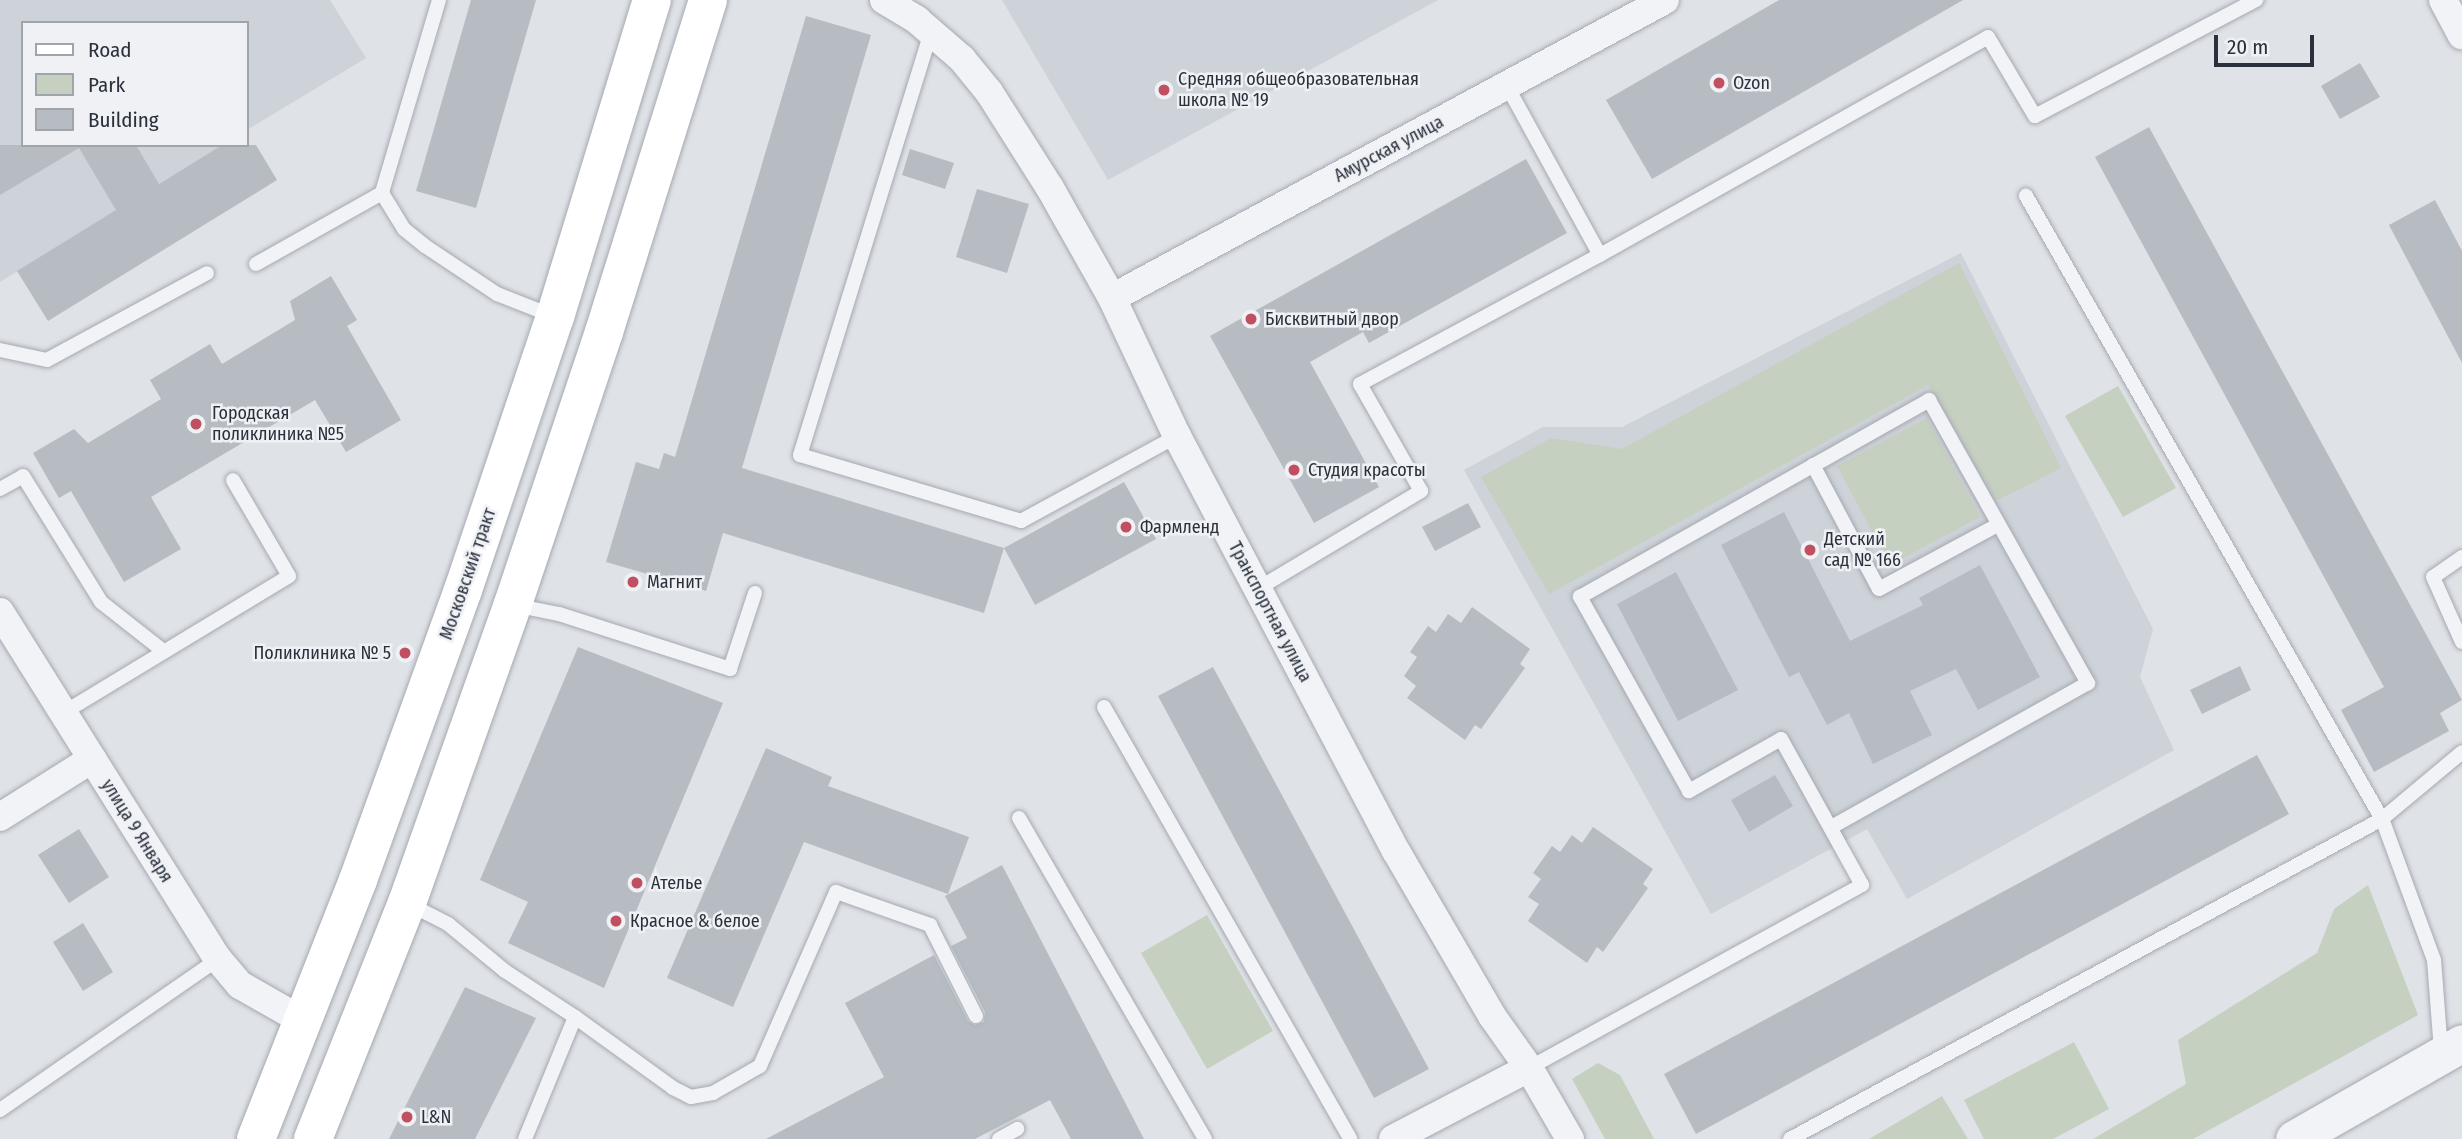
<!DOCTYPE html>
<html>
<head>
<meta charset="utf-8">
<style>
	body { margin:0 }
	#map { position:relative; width:2462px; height:1139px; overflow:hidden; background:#dfe2e7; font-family:"Fira Sans Condensed",sans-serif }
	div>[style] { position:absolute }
	.built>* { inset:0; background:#ced2d9 }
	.green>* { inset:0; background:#c5d0c1 }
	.building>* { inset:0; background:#b7bcc3 }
	.roads { filter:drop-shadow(0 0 2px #a5a9b1) drop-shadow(0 0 2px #a5a9b1) }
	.service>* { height:14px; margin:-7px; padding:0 7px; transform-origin:7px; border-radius:7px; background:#f2f3f6 }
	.minor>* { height:28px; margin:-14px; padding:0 14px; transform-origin:14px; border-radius:14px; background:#f2f3f6 }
	.tertiary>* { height:37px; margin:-18.5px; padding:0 18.5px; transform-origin:18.5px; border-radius:18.5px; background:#f2f3f6 }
	.primary>* { height:38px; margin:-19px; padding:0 19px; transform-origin:19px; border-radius:19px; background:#fff }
	.dots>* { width:19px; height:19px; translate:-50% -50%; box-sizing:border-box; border:4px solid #eff1f5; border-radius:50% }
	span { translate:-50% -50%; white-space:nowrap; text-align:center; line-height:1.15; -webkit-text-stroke:5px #eff1f5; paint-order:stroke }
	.poi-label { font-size:18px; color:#2a313d }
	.left { translate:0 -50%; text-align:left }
	.right { translate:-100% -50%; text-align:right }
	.street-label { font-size:18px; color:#2a313d }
	.legend { position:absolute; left:21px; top:21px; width:228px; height:126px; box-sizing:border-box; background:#eff1f5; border:2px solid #a0a4ab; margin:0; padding:9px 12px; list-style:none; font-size:21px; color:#2a313d }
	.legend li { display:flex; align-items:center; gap:14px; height:35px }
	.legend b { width:35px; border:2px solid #a0a4ab }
	.scale { position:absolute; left:2214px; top:35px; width:100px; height:32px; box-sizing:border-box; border:4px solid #2a313d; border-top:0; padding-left:9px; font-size:21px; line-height:24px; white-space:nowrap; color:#2a313d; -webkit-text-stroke:5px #eff1f5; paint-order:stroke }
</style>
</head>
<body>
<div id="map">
	<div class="built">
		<i style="clip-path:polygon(0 0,330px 0,366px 58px,247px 130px,247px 23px,23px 23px,23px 145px,222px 145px,0 282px)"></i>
		<i style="clip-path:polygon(1002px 0,1438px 0,1108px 180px)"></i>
		<i style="clip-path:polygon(1961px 253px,2153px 629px,2140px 677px,2174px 750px,1907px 899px,1867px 829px,1711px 914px,1464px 470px,1543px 427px,1622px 427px)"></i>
	</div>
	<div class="green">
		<i style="clip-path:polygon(1959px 263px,2061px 468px,1996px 501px,1928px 385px,1549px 594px,1481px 477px,1551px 438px,1622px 449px)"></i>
		<i style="clip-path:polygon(2118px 386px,2176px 488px,2123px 517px,2065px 416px)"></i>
		<i style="clip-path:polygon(1927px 418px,1980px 517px,1890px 565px,1837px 466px)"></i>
		<i style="clip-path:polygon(2368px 885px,2418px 1015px,2193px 1139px,2093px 1139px,2186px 1084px,2178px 1040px,2317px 953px,2334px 909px)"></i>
		<i style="clip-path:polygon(1207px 915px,1273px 1031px,1207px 1069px,1141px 953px)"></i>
		<i style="clip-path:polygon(2074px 1042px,2109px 1109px,2053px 1139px,1984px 1139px,1964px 1100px)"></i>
		<i style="clip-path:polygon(1598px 1063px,1620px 1075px,1654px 1139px,1605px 1139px,1572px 1079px)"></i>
		<i style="clip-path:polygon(1942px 1096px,1968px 1139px,1869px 1139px)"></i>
	</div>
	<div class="building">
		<i style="clip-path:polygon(471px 0,536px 0,476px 208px,416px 191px)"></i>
		<i style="clip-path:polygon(1779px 0,1963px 0,1652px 179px,1606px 100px)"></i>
		<i style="clip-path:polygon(806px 16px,871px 35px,742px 468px,1004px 548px,984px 613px,723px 533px,706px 591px,606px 562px,636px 462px,659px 469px,664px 453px,675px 457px)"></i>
		<i style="clip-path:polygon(2360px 63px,2380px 97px,2340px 119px,2321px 86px)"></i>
		<i style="clip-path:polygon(2149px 127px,2462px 700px,2440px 713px,2449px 731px,2374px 772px,2341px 710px,2384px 687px,2095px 157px)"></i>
		<i style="clip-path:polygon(0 145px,136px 145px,159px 184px,222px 145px,256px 145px,277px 180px,48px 321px,17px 271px,116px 210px,79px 148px,0 195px)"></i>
		<i style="clip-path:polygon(910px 149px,954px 163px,945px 189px,902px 175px)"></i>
		<i style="clip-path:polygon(1526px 159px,1567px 233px,1369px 343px,1363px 332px,1310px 362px,1379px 487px,1314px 523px,1210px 336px)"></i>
		<i style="clip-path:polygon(977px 189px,1029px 204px,1007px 273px,956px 257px)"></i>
		<i style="clip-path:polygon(2435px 200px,2462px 251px,2462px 363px,2389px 225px)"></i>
		<i style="clip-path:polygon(331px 276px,357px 320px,347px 326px,401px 420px,346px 452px,315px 400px,151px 497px,181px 549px,124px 582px,71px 491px,59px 498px,33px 453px,74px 429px,88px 443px,161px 399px,150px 380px,210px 344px,222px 364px,295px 320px,290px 301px)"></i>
		<i style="clip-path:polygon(1124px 482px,1156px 539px,1035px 605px,1004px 548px)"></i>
		<i style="clip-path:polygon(1468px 503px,1481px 527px,1435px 551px,1422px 527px)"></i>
		<i style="clip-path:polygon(1784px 512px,1850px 641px,1923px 605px,1919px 598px,1980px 565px,2040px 677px,1978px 710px,1956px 669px,1910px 691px,1932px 735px,1873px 764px,1849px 713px,1827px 725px,1799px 672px,1789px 677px,1721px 545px)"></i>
		<i style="clip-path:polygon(1676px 572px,1738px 690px,1678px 721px,1617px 604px)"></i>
		<i style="clip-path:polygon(1472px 607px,1530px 649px,1520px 664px,1525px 668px,1481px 729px,1475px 725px,1465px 740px,1407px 698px,1416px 686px,1404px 676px,1417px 657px,1410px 652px,1428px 626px,1436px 632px,1448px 614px,1461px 623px)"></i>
		<i style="clip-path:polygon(578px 647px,723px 703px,604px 988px,508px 943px,528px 902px,480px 880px)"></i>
		<i style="clip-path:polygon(2240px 666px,2251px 690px,2202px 714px,2190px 690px)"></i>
		<i style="clip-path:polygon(1213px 667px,1429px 1069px,1374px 1098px,1158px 696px)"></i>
		<i style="clip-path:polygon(766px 748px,832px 777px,828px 786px,969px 837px,948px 894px,804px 842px,733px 1007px,667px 978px)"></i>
		<i style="clip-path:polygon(2257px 755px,2289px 814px,1696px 1134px,1664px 1074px)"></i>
		<i style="clip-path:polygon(1775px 775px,1793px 806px,1749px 832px,1731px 800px)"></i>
		<i style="clip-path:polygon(1593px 827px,1653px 869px,1643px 884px,1648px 888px,1603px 952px,1597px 947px,1587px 963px,1528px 921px,1539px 904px,1528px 897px,1541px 879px,1533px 873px,1552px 846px,1560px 852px,1572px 835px,1582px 843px)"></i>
		<i style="clip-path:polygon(79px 829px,109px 877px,69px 903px,38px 855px)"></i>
		<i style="clip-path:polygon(1002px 865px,1144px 1139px,1071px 1139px,1050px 1100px,975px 1139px,766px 1139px,884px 1077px,845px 1003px,934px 955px,968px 1021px,975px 1025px,984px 1022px,985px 1012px,951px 946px,967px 938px,945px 896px)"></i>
		<i style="clip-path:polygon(83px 923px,113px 972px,83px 991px,53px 942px)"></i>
		<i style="clip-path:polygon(465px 987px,536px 1018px,475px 1139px,389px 1139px)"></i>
	</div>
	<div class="roads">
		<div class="service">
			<i style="left:439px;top:0;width:201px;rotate:106.5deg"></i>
			<i style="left:382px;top:193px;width:42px;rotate:58.6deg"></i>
			<i style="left:404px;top:229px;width:27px;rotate:39deg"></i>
			<i style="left:425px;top:246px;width:87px;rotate:33.7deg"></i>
			<i style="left:497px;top:294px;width:60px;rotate:21.4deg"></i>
			<i style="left:931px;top:32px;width:443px;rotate:107.2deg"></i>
			<i style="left:800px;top:455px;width:231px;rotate:16.6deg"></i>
			<i style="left:1021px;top:521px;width:178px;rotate:-28.6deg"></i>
			<i style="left:1507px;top:86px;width:193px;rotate:61.2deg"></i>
			<i style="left:1600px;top:255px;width:445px;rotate:-29.3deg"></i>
			<i style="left:1988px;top:37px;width:92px;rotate:59.3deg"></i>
			<i style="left:2035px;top:116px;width:250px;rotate:-27.7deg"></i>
			<i style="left:256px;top:264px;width:145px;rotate:-29.4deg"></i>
			<i style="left:0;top:350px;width:48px;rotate:12deg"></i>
			<i style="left:47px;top:360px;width:182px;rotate:-28.5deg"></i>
			<i style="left:1813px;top:465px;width:140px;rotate:62deg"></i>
			<i style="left:1879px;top:589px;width:136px;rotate:-28.4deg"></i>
			<i style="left:0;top:489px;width:26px;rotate:-29deg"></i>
			<i style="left:23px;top:476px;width:148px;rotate:58.2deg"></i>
			<i style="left:101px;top:602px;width:78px;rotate:38.2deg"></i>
			<i style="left:2462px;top:557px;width:35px;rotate:145deg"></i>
			<i style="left:2433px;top:577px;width:71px;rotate:66deg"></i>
			<i style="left:1259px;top:588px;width:189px;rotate:-30.9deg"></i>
			<i style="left:1421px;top:491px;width:123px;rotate:-119.7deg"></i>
			<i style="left:1360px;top:384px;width:272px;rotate:-28.3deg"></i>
			<i style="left:514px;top:605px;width:46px;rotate:11.3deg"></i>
			<i style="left:559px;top:614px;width:180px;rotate:17.8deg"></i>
			<i style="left:730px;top:669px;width:80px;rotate:-71.8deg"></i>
			<i style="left:1104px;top:707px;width:497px;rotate:60.3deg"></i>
			<i style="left:63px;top:713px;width:264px;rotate:-31.2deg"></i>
			<i style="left:289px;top:576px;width:111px;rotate:-120.3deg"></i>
			<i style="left:1019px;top:818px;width:371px;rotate:59.9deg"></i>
			<i style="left:409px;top:904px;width:44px;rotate:27.1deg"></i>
			<i style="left:448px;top:924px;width:74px;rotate:39.5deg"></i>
			<i style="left:505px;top:971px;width:84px;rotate:33.3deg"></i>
			<i style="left:575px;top:1017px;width:132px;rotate:112.3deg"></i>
			<i style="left:575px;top:1017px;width:121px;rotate:35.9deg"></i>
			<i style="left:673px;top:1088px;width:20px;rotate:27deg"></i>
			<i style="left:691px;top:1097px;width:22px;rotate:-10deg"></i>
			<i style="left:713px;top:1093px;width:54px;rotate:-29.9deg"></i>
			<i style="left:760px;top:1066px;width:190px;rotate:-66.4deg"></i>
			<i style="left:836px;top:892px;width:100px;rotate:19.3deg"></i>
			<i style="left:930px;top:925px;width:102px;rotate:63.2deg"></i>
			<i style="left:2441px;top:1051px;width:91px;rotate:-94.4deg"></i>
			<i style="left:2434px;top:960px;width:150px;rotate:-110.2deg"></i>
			<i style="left:2382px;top:819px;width:104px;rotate:-39.9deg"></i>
			<i style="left:1529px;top:1068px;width:380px;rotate:-28.8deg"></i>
			<i style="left:1862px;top:885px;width:167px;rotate:-119deg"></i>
			<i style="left:1781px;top:739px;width:106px;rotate:150.5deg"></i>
			<i style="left:1689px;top:791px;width:223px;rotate:-119.3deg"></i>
			<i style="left:1580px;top:597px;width:401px;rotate:-29.4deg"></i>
			<i style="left:1929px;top:400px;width:325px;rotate:60.7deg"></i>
			<i style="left:2088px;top:683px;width:295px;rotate:150.7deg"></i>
			<i style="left:0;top:1110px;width:265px;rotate:-34.7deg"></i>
			<i style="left:999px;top:1139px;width:21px;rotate:-29deg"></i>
			<i style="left:1790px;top:1139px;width:673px;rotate:-28.39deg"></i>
			<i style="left:2382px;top:819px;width:718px;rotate:-119.74deg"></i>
		</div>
		<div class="minor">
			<i style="left:884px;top:0;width:39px;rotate:31deg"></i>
			<i style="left:917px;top:20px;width:60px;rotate:40.9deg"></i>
			<i style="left:962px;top:59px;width:43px;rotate:50.7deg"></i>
			<i style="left:989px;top:92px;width:114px;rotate:57.6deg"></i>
			<i style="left:1050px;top:188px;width:126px;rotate:60.6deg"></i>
			<i style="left:1112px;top:298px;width:153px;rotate:64.8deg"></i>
			<i style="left:1177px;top:436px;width:469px;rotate:62.2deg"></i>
			<i style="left:1396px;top:851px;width:191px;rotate:59.8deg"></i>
			<i style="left:1492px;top:1016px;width:64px;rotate:54.6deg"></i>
			<i style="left:1529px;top:1068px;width:82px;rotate:60deg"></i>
			<i style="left:2443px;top:0;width:40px;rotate:62deg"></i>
			<i style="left:1112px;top:298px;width:628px;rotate:-28.32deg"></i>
			<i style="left:0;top:612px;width:410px;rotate:57.9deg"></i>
			<i style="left:218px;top:959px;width:34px;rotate:50deg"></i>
			<i style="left:240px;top:985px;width:73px;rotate:29.7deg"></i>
			<i style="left:0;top:817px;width:109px;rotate:-32.2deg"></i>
			<i style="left:1393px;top:1139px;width:153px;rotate:-27.6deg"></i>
		</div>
		<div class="tertiary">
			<i style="left:2294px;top:1139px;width:193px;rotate:-29.7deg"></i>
		</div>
		<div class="primary">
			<i style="left:256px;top:1139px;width:278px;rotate:-68.5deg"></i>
			<i style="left:358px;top:880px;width:308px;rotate:-70.1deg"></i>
			<i style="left:463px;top:590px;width:288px;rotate:-71.4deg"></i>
			<i style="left:555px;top:317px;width:332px;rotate:-73deg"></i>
			<i style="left:313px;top:1139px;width:254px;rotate:-68.3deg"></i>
			<i style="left:407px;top:903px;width:317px;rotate:-70.5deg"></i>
			<i style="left:513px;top:604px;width:287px;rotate:-71.5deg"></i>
			<i style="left:604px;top:332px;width:348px;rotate:-72.6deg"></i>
		</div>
	</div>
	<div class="dots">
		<i style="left:1719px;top:83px;background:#c05061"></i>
		<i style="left:1164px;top:90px;background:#c05061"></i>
		<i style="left:1251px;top:319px;background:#c05061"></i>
		<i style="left:196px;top:424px;background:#c05061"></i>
		<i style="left:1294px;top:470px;background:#c05061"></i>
		<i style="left:1126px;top:527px;background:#c05061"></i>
		<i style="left:1810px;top:550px;background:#c05061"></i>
		<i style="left:633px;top:582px;background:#c05061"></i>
		<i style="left:405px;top:653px;background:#c05061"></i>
		<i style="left:637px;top:883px;background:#c05061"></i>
		<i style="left:616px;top:921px;background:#c05061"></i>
		<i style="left:407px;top:1117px;background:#c05061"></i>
	</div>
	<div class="poi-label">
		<span class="left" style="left:1178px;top:90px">Средняя общеобразовательная<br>школа № 19</span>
		<span class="left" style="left:1733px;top:83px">Ozon</span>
		<span class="left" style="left:1265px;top:319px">Бисквитный двор</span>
		<span class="left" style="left:212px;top:424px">Городская<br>поликлиника №5</span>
		<span class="left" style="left:1308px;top:470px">Студия красоты</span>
		<span class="left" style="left:1140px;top:527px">Фармленд</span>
		<span class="left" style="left:1824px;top:550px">Детский<br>сад № 166</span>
		<span class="left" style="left:647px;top:582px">Магнит</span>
		<span class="right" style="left:391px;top:653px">Поликлиника № 5</span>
		<span class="left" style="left:651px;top:883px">Ателье</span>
		<span class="left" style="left:630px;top:921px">Красное &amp; белое</span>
		<span class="left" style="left:421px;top:1117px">L&amp;N</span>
	</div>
	<div class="street-label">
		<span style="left:1389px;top:149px;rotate:-28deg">Амурская улица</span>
		<span style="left:468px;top:574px;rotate:-71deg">Московский тракт</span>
		<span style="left:1270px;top:612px;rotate:62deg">Транспортная улица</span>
		<span style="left:137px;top:831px;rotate:58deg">улица 9 Января</span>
	</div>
	<ul class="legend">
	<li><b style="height:9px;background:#fff"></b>Road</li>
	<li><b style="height:19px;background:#c5d0c1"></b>Park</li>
	<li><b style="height:19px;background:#b7bcc3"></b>Building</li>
	</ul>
	<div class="scale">20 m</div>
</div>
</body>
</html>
